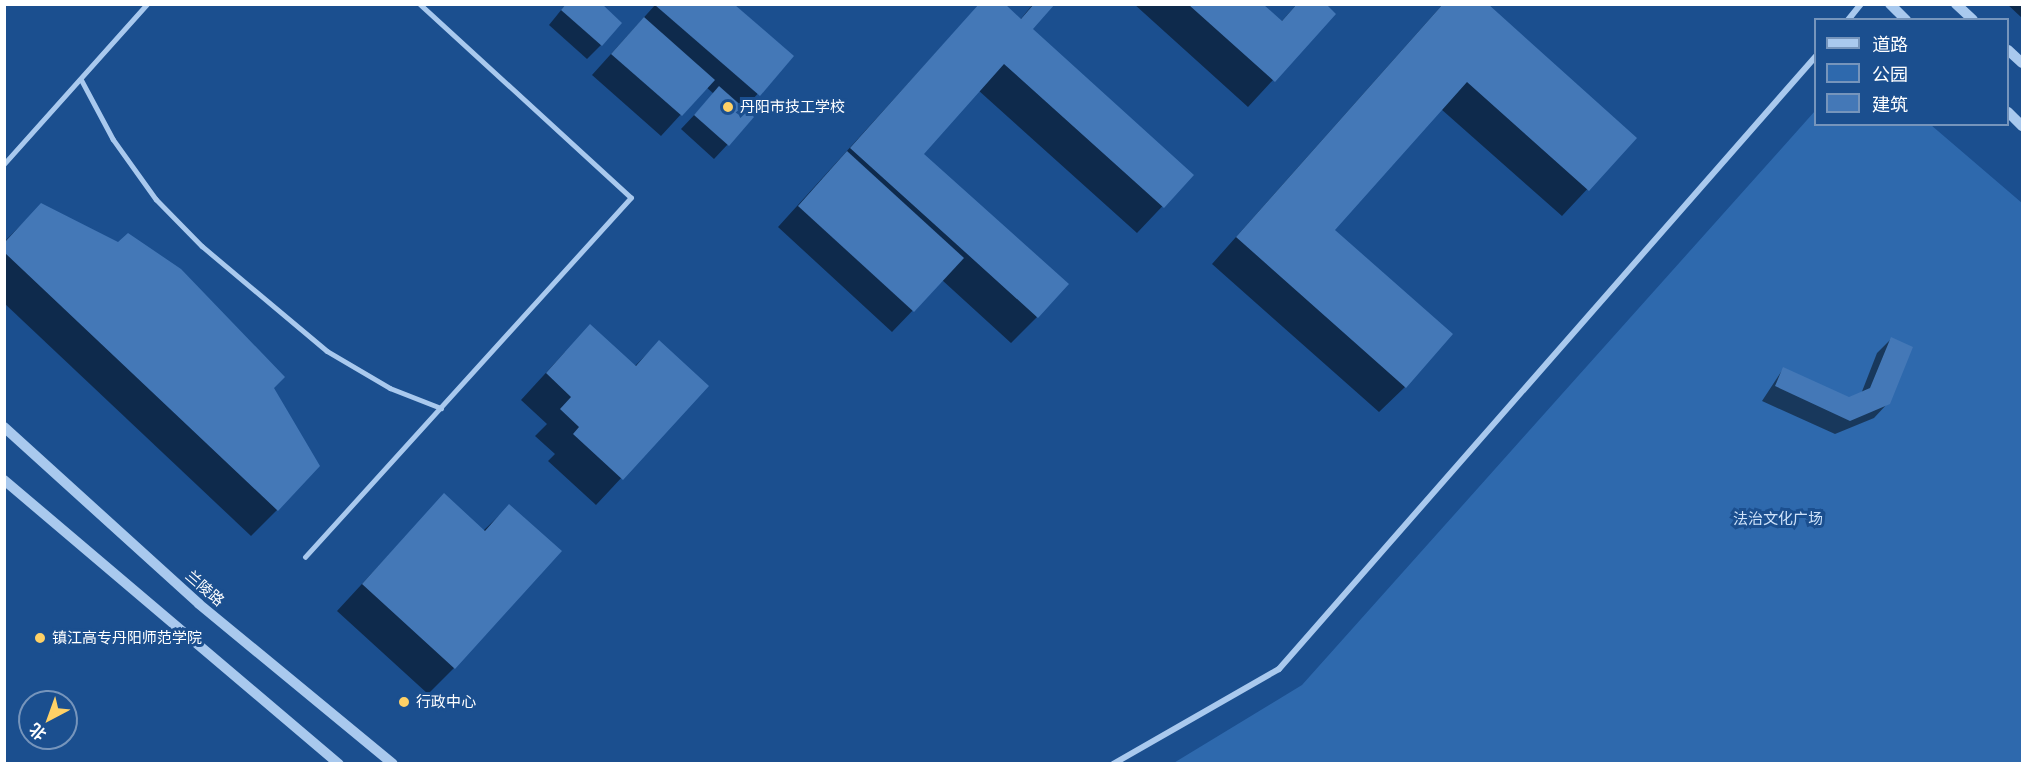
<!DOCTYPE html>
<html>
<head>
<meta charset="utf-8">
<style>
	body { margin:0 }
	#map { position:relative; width:2027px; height:768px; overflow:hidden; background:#1b4f8f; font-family:Ubuntu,"Noto Sans SC",sans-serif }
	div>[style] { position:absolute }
	.green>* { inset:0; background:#2e69ad }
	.shadow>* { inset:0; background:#0007 }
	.building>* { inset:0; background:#4478b7 }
	.service>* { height:4.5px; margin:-2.25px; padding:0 2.25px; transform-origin:2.25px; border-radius:2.25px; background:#a9c9ee }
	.minor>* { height:6px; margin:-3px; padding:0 3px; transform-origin:3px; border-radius:3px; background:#a9c9ee }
	.tertiary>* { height:10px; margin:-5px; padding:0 5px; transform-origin:5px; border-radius:5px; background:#a9c9ee }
	.dots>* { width:16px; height:16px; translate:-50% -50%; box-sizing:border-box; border:3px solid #1b4f8f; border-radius:50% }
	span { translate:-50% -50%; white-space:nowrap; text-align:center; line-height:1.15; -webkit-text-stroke:6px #1b4f8f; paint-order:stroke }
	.poi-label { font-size:15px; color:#fff }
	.left { translate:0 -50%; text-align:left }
	.park-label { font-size:15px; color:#cfe3fa }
	.street-label { font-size:15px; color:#fff }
	.frame { position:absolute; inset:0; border:6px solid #fff; pointer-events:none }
	.legend { position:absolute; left:1814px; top:18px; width:195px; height:108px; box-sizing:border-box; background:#1b4f8f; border:2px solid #7695bc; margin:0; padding:8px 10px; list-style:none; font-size:18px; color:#fff }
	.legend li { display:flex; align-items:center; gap:12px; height:30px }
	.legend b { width:30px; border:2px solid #7695bc }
	.north { position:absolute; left:18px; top:690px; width:60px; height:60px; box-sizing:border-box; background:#1b4f8f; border:2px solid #7695bc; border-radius:50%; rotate:221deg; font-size:16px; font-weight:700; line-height:24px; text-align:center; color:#fff }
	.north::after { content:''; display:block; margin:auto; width:21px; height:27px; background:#ffd166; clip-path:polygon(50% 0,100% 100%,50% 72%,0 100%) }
</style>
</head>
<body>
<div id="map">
	<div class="green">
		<i style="clip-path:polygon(1815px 111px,1816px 124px,1931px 125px,2022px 203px,2022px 763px,1172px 764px,1302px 685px)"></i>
	</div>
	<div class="shadow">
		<i style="clip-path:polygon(566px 4px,601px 45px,587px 59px,549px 25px)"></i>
		<i style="clip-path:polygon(656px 4px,733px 4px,792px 56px,743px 110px,728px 144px,714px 159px,681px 129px,714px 94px,706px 87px,661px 136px,592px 75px)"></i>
		<i style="clip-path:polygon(980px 4px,1020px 20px,1033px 4px,1053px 4px,1031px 29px,1192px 175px,1137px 233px,978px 90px,922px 154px,1037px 317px,1011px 343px,942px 280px,892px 332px,778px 227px)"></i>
		<i style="clip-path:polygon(1134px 4px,1262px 4px,1281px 22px,1297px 4px,1334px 14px,1248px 107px)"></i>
		<i style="clip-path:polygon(1443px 4px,1635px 138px,1562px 216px,1441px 109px,1333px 230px,1405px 387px,1379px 412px,1212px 264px)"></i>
		<i style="clip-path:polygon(2007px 4px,2022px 4px,2022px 18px)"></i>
		<i style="clip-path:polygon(41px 205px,272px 388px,277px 510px,251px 536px,4px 303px,4px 242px)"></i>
		<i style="clip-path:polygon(1891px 339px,1888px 403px,1874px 418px,1835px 434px,1762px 401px,1783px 369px,1849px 399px,1861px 394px,1877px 353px)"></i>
		<i style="clip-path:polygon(659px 342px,707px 386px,596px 505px,548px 461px,555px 454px,535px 436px,547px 424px,521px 400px,565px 352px,634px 367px)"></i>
		<i style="clip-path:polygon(444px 495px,483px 531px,509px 506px,454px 668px,428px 694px,337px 611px)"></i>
	</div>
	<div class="building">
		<i style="clip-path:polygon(566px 4px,602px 4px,622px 23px,602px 46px,561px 10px)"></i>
		<i style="clip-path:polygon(979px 4px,1005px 4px,1021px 19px,1034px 4px,1055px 4px,1033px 29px,1194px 175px,1164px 208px,1004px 64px,924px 154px,1069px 284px,1038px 318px,850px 148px)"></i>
		<i style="clip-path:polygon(1297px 4px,1326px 4px,1336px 14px,1275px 82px,1189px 5px,1264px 5px,1282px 21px)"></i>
		<i style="clip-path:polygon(1443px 4px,1488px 4px,1637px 138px,1589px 191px,1467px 82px,1335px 230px,1453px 334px,1406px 388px,1236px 237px)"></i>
		<i style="clip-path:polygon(655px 5px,735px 5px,794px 56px,760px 96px)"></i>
		<i style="clip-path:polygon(644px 17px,715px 80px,682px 116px,611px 54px)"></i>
		<i style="clip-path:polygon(719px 86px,754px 117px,729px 146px,694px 115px)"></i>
		<i style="clip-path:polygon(847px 151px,964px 258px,914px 312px,798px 206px)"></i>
		<i style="clip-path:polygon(41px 203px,118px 242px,128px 233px,181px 269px,285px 377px,274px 388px,320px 466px,278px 511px,5px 253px,5px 242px)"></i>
		<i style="clip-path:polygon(590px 324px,636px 366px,659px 340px,709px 386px,623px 480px,573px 434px,579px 427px,560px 409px,571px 397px,546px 373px)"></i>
		<i style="clip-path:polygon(1891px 337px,1913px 347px,1890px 404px,1850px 421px,1775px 386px,1783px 367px,1849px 397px,1870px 388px)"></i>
		<i style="clip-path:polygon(444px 493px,485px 531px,509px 504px,562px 551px,455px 669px,362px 584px)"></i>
	</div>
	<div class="service">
		<i style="left:81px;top:79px;width:68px;rotate:61.9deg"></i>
		<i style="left:113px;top:139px;width:74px;rotate:54.4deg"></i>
		<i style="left:156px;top:199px;width:66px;rotate:45.6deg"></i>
		<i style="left:202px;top:246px;width:163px;rotate:40deg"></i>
		<i style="left:327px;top:351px;width:73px;rotate:30.4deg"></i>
		<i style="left:390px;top:388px;width:55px;rotate:21.4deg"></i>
		<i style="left:4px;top:164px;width:215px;rotate:-48.2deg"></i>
		<i style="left:305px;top:557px;width:485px;rotate:-47.8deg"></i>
		<i style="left:631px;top:198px;width:287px;rotate:-137.5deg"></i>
	</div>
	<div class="minor">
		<i style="left:1848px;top:20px;width:21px;rotate:-51deg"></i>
		<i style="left:1113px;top:764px;width:191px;rotate:-29.8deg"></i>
		<i style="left:1279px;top:669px;width:815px;rotate:-48.78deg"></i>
	</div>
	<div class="tertiary">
		<i style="left:1890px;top:4px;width:23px;rotate:45deg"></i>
		<i style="left:1956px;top:4px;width:23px;rotate:43deg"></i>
		<i style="left:2008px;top:50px;width:19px;rotate:43deg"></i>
		<i style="left:2008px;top:112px;width:20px;rotate:45deg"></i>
		<i style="left:4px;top:427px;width:263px;rotate:42.2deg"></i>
		<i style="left:199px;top:604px;width:251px;rotate:39.5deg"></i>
		<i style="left:4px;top:480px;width:439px;rotate:40.3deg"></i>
	</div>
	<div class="dots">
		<i style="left:728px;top:107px;background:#ffd166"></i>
		<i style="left:40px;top:638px;background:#ffd166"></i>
		<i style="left:404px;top:702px;background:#ffd166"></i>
	</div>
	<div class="poi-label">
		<span class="left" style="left:740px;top:107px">丹阳市技工学校</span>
		<span class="left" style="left:52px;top:638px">镇江高专丹阳师范学院</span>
		<span class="left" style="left:416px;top:702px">行政中心</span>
	</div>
	<div class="park-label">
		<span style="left:1778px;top:519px">法治文化广场</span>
	</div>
	<div class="street-label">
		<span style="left:205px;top:588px;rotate:41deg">兰陵路</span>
	</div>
	<div class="frame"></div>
	<ul class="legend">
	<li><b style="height:8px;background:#a9c9ee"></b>道路</li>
	<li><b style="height:16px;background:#2e69ad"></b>公园</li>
	<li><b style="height:16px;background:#4478b7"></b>建筑</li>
	</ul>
	<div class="north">北</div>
</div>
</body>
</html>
